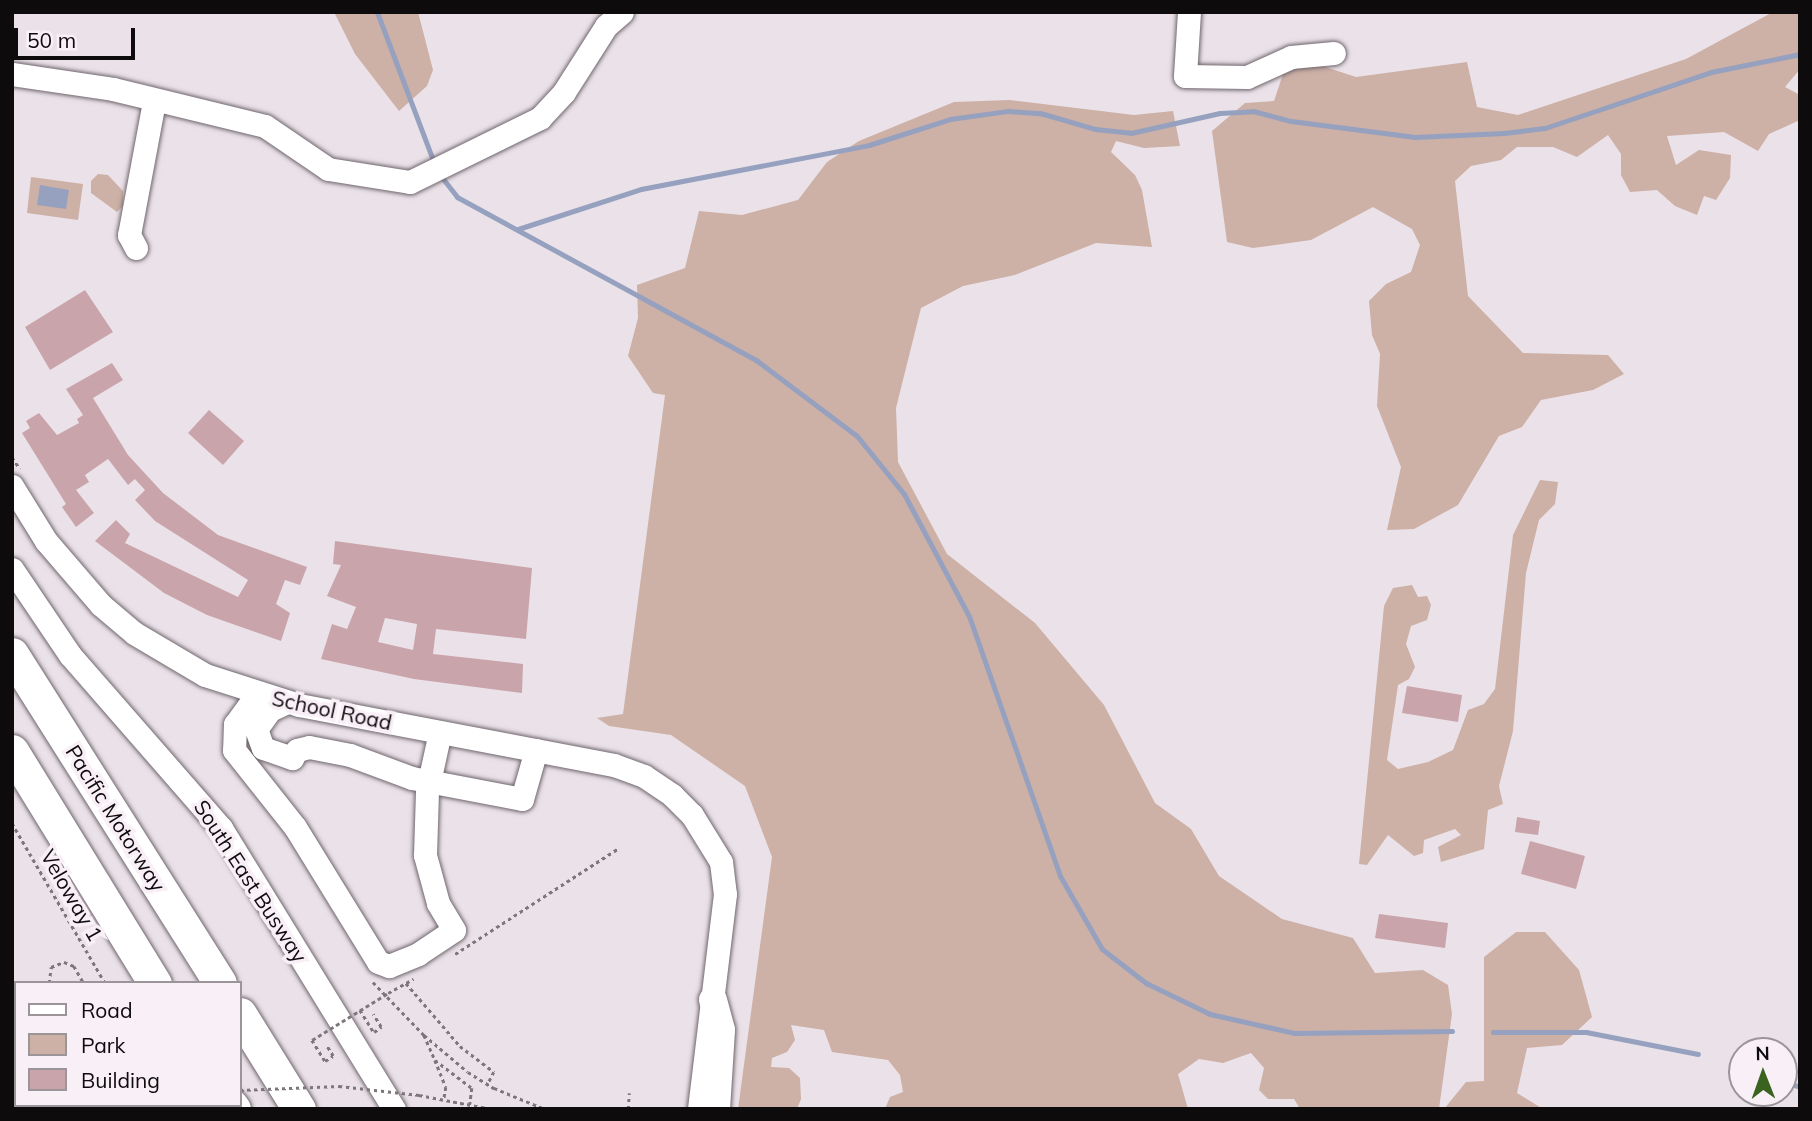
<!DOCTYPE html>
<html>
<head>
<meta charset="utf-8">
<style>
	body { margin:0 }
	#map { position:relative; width:1812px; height:1121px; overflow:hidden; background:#ebe2e9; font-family:Mulish,sans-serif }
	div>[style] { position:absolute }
	.green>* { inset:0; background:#cdb0a6 }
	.water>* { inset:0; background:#96a1bf }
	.stream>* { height:5px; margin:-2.5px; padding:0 2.5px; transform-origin:2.5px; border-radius:2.5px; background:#96a1bf }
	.building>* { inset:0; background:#caa4ab }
	.path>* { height:2.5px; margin-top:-1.25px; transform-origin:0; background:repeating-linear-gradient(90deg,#7d777c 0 3.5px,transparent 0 7px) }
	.roads { filter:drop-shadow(0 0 2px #6f666d) drop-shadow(0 0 2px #6f666d) }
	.minor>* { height:23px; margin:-11.5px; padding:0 11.5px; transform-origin:11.5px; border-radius:11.5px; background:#fff }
	.major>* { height:28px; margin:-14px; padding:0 14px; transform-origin:14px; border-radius:14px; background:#fff }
	.highway>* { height:33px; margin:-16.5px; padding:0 16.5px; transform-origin:16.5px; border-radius:16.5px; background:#fff }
	.path-bridge>* { height:2.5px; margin-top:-1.25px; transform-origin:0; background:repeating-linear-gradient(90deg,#7d777c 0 3.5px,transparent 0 7px) }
	span { translate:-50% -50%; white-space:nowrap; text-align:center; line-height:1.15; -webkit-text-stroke:7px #f9eff6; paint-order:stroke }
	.street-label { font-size:21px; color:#0e0b0d }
	.frame { position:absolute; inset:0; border:14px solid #0e0b0d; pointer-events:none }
	.legend { position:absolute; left:14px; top:981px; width:228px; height:126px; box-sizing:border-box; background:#f9eff6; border:2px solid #9b9499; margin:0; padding:9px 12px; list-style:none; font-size:21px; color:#0e0b0d }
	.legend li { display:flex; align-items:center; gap:14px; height:35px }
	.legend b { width:35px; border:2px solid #9b9499 }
	.north { position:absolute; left:1728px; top:1037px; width:70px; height:70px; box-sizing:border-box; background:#f9eff6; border:2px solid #9b9499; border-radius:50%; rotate:359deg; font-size:19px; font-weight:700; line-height:28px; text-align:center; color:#0e0b0d }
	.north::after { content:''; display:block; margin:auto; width:24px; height:32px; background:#39631f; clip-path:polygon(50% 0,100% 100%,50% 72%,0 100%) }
	.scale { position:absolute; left:14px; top:28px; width:121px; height:32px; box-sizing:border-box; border:4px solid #0e0b0d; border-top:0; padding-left:9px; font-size:21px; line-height:24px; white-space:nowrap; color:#0e0b0d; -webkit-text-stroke:5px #f9eff6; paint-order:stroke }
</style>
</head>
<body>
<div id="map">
	<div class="green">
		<i style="clip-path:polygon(334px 12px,418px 12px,433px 70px,427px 86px,399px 111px,355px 54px)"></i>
		<i style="clip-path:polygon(1773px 12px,1800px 12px,1800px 69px,1785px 87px,1800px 95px,1800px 120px,1769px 134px,1758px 151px,1724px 132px,1667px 136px,1676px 165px,1699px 150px,1731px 155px,1730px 178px,1716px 200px,1704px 196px,1697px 215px,1675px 206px,1657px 190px,1630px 192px,1621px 175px,1621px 154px,1608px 135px,1577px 157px,1553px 147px,1517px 147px,1501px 160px,1471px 166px,1455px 181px,1468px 296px,1523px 353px,1608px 355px,1624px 374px,1593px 390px,1541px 400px,1522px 427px,1499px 436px,1458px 505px,1414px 529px,1387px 530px,1401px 467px,1377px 406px,1380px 354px,1372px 335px,1369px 301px,1386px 284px,1411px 272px,1420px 245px,1412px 229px,1373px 207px,1311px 240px,1253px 248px,1227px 242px,1212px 131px,1245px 103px,1274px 101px,1283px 74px,1307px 61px,1356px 77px,1467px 62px,1477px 107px,1518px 115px,1686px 59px)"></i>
		<i style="clip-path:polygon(1009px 100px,1134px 115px,1173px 111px,1180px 146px,1144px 148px,1116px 141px,1111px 152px,1135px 175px,1142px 190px,1152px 247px,1096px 243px,1015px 275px,963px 286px,921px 308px,896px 408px,898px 462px,947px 554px,1035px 623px,1104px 705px,1155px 803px,1191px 829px,1219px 876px,1282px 919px,1353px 938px,1375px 973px,1423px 970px,1448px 985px,1452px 1014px,1439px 1109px,1300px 1109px,1294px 1099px,1268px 1099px,1259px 1090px,1264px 1068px,1251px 1053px,1223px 1063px,1199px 1059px,1178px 1074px,1188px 1109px,885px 1109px,890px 1097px,903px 1092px,900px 1075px,888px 1060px,832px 1052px,824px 1030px,791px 1025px,795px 1040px,787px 1052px,772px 1058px,771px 1067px,789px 1068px,800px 1078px,801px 1099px,797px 1109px,738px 1109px,772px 857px,745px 786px,671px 735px,609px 726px,597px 718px,623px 714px,665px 395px,653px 393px,628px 356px,638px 318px,637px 285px,685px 268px,699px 211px,742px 215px,798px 200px,827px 162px,859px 141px,954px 102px)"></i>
		<i style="clip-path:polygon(98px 174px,108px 175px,123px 191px,123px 206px,117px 212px,91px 193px,91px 181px)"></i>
		<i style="clip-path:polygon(31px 177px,83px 184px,78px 220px,27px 213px)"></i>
		<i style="clip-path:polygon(1540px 480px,1558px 482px,1555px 504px,1539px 520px,1526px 573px,1513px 731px,1499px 786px,1503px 804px,1488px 810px,1484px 849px,1441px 862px,1438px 847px,1461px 835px,1455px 829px,1424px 840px,1423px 853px,1414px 856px,1388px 835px,1367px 865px,1359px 864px,1384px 606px,1393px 588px,1412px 585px,1418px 597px,1427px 596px,1431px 605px,1427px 620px,1411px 626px,1406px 644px,1415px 667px,1409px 679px,1398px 685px,1387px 760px,1398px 769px,1428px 762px,1453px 750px,1468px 710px,1484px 704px,1495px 689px,1513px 535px)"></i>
		<i style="clip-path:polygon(1516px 932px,1545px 932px,1579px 970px,1592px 1017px,1562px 1045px,1527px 1048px,1517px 1093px,1543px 1109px,1444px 1109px,1466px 1082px,1484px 1081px,1484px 957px)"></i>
	</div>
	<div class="water">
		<i style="clip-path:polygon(40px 185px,69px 190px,66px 209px,37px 205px)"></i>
	</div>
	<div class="stream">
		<i style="left:377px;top:12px;width:161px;rotate:69.3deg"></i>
		<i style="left:440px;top:175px;width:28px;rotate:52deg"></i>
		<i style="left:457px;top:197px;width:341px;rotate:28.6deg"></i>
		<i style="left:756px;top:360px;width:126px;rotate:37deg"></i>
		<i style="left:857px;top:436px;width:75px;rotate:51deg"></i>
		<i style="left:904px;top:494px;width:138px;rotate:62deg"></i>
		<i style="left:969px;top:616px;width:275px;rotate:70.7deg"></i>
		<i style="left:1060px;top:876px;width:84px;rotate:60.1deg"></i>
		<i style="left:1102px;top:949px;width:56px;rotate:37.7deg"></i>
		<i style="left:1146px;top:983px;width:71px;rotate:25.8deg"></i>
		<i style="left:1210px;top:1014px;width:86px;rotate:12.7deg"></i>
		<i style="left:1294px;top:1033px;width:158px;rotate:-0.7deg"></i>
		<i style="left:518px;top:229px;width:129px;rotate:-18deg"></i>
		<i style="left:641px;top:189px;width:232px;rotate:-10.9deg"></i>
		<i style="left:869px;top:145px;width:85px;rotate:-17.8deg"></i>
		<i style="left:950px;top:119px;width:59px;rotate:-7.9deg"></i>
		<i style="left:1008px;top:111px;width:32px;rotate:4deg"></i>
		<i style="left:1040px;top:113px;width:57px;rotate:16.2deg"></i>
		<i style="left:1095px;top:129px;width:36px;rotate:6deg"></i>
		<i style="left:1131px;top:133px;width:91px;rotate:-12.7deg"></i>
		<i style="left:1220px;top:113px;width:33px;rotate:-3deg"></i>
		<i style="left:1253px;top:111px;width:39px;rotate:15deg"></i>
		<i style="left:1291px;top:121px;width:125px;rotate:7.4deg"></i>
		<i style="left:1415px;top:137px;width:89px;rotate:-2.6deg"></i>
		<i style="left:1504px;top:133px;width:41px;rotate:-7deg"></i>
		<i style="left:1545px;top:128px;width:175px;rotate:-18.6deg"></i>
		<i style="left:1711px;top:72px;width:91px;rotate:-11.4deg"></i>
		<i style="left:1493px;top:1032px;width:93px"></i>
		<i style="left:1586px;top:1032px;width:114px;rotate:11.1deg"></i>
		<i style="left:1735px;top:1067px;width:8px;rotate:23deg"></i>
		<i style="left:1784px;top:1082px;width:17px;rotate:17deg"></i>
	</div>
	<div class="building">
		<i style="clip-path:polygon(85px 290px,113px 332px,50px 370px,25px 327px)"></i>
		<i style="clip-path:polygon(112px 363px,123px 380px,93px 398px,128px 455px,163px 493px,218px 535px,307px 567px,300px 585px,285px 580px,276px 604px,290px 613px,281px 641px,207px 615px,164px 593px,95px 541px,116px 520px,130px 534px,125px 543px,238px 597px,248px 580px,155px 521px,135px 500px,145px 490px,135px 479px,128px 485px,108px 459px,85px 475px,89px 482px,76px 490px,94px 513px,76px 527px,62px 507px,66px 504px,22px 433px,30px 428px,26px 421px,39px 413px,57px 435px,79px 423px,77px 419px,83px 415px,66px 389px)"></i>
		<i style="clip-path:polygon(209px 410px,244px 441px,223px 465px,188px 433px)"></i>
		<i style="clip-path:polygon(evenodd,335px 541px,532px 568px,526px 639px,436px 629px,433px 654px,523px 664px,522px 693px,414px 679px,321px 659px,332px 624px,347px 629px,356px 607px,327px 596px,341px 565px,333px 564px,335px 541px,385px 618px,417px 624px,413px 650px,378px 642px,385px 618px)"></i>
		<i style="clip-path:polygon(1407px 686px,1462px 695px,1458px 722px,1402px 713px)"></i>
		<i style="clip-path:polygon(1517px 817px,1540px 821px,1538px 835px,1515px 832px)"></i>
		<i style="clip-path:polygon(1530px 841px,1585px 856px,1576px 889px,1521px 874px)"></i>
		<i style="clip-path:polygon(1379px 914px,1448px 923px,1445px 948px,1375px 938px)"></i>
	</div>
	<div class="path">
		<i style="left:12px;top:457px;width:14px;rotate:56deg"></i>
		<i style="left:12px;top:823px;width:185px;rotate:59.8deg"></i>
		<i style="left:455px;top:954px;width:193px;rotate:-32.9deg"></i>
		<i style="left:373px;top:982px;width:74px;rotate:46.1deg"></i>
		<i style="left:424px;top:1035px;width:57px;rotate:40.1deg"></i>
		<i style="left:468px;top:1072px;width:31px;rotate:32deg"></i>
		<i style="left:494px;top:1088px;width:55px;rotate:22.4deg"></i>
		<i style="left:49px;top:983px;width:16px;rotate:-83deg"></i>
		<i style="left:51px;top:967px;width:14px;rotate:-21deg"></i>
		<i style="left:64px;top:962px;width:11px;rotate:22deg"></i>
		<i style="left:74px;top:966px;width:20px;rotate:60deg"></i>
		<i style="left:406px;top:983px;width:83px;rotate:49.4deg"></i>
		<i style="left:460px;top:1046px;width:43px;rotate:37.4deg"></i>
		<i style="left:494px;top:1072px;width:13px;rotate:117deg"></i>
		<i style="left:388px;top:993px;width:29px;rotate:-29deg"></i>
		<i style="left:360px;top:1010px;width:26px;rotate:58deg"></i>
		<i style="left:374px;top:1032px;width:9px;rotate:-36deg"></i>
		<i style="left:381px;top:1027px;width:15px;rotate:-122deg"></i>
		<i style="left:424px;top:1035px;width:27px;rotate:66deg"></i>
		<i style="left:435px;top:1060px;width:46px;rotate:37.1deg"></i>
		<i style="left:472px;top:1088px;width:16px;rotate:97deg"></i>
		<i style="left:312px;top:1040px;width:25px;rotate:58deg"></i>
		<i style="left:325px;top:1061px;width:9px;rotate:-32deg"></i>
		<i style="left:333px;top:1056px;width:13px;rotate:-122deg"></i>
		<i style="left:435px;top:1060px;width:29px;rotate:68deg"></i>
		<i style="left:446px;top:1087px;width:12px;rotate:99deg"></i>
		<i style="left:419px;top:1095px;width:74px;rotate:10.9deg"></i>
		<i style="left:181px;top:1105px;width:4px;rotate:63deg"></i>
		<i style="left:628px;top:1109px;width:16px;rotate:-86deg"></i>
	</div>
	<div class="roads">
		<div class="minor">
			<i style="left:1189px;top:12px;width:64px;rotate:93.6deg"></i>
			<i style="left:1185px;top:76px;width:62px;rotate:0.9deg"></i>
			<i style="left:1247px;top:77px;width:48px;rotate:-24.4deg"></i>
			<i style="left:1291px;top:57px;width:43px;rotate:-5.3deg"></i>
			<i style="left:12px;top:74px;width:102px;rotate:8.4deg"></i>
			<i style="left:113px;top:89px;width:156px;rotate:13.7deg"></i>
			<i style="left:265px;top:126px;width:76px;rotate:34.3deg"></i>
			<i style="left:328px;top:169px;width:83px;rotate:9deg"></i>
			<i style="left:410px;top:182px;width:145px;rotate:-26.2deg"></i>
			<i style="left:540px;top:118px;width:35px;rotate:-47deg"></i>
			<i style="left:564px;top:92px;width:78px;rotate:-57.5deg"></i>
			<i style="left:606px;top:26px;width:21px;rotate:-41deg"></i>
			<i style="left:136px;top:248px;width:15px;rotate:-118deg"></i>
			<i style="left:129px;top:235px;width:136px;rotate:-79.4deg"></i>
			<i style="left:12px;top:486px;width:65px;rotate:58.3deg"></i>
			<i style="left:46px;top:541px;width:84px;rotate:49.3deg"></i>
			<i style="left:101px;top:605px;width:43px;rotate:40.3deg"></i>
			<i style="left:134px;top:633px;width:82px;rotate:30.6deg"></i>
			<i style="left:205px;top:675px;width:99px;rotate:17.7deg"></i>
			<i style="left:299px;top:705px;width:321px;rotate:10.8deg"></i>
			<i style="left:614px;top:765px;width:32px;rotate:20deg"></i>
			<i style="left:644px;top:776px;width:34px;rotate:34deg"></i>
			<i style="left:672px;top:795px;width:28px;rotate:45deg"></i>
			<i style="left:692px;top:815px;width:55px;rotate:58.3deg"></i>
			<i style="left:721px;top:862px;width:32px;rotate:83deg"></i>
			<i style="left:725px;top:894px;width:217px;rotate:96.9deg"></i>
			<i style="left:12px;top:569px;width:104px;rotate:56deg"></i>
			<i style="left:70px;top:655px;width:230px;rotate:48.9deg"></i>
			<i style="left:221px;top:828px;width:330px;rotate:58.4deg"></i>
			<i style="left:257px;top:694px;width:37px;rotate:126deg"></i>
			<i style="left:235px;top:724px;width:26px;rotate:92deg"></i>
			<i style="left:234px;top:750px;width:98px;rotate:51.6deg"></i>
			<i style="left:295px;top:827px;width:158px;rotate:58.4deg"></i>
			<i style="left:378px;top:962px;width:12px;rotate:20deg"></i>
			<i style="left:389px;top:966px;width:31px;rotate:-22deg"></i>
			<i style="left:418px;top:954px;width:43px;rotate:-33.7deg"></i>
			<i style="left:454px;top:930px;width:31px;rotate:-121deg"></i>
			<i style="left:438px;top:903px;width:50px;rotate:-105.2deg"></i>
			<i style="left:425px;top:855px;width:64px;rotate:-88.2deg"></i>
			<i style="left:427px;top:791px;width:60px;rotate:-77.6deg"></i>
			<i style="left:287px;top:702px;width:19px;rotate:155deg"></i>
			<i style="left:270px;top:710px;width:24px;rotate:126deg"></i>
			<i style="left:256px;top:729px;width:20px;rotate:70deg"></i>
			<i style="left:263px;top:748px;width:31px;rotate:19deg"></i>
			<i style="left:292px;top:758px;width:9px;rotate:-58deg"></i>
			<i style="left:297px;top:750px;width:12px;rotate:-14deg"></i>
			<i style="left:309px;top:747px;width:42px;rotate:11deg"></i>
			<i style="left:350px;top:755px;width:66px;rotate:20.4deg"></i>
			<i style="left:412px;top:778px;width:112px;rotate:10.8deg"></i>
			<i style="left:522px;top:799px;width:51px;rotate:-74.1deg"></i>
			<i style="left:12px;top:1004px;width:19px;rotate:78deg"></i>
			<i style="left:12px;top:1053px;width:4px;rotate:-14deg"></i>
			<i style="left:31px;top:1105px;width:4px;rotate:63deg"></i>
		</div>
		<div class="major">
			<i style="left:713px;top:1000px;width:31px;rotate:75deg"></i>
			<i style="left:721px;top:1030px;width:79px;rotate:93.6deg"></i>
		</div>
		<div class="highway">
			<i style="left:12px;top:654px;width:389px;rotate:57.7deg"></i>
			<i style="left:12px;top:751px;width:273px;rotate:58.4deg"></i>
			<i style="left:240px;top:1014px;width:112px;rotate:58.2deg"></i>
			<i style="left:231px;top:1105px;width:5px;rotate:53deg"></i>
		</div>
	</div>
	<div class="path-bridge">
		<i style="left:312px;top:1040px;width:89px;rotate:-31.7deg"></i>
		<i style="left:240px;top:1090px;width:99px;rotate:-2.3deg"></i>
		<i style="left:339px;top:1086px;width:81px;rotate:6.4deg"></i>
	</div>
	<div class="street-label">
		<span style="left:332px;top:710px;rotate:12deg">School Road</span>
		<span style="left:116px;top:818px;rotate:58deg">Pacific Motorway</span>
		<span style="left:251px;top:881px;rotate:57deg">South East Busway</span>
		<span style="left:72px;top:895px;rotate:60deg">Veloway 1</span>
	</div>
	<div class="frame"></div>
	<ul class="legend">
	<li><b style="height:9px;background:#fff"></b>Road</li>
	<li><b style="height:19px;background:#cdb0a6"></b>Park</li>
	<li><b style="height:19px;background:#caa4ab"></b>Building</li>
	</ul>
	<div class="north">N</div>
	<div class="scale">50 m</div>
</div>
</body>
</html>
